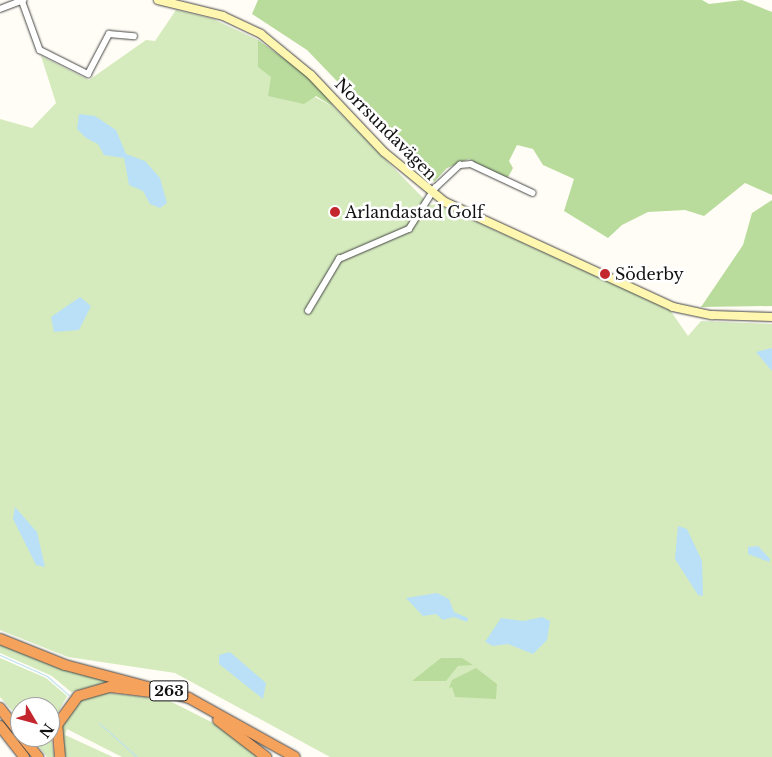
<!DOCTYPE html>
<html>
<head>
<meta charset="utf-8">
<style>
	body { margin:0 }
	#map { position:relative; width:772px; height:757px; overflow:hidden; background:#fffdf5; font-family:"Libre Baskerville",serif }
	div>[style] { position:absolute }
	.green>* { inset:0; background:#d5ebbd }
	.forest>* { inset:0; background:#b9dc9c }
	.water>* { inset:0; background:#b9e0f7 }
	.stream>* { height:1px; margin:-0.5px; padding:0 0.5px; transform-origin:0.5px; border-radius:0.5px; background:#b9e0f7 }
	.roads { filter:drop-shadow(0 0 1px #444) drop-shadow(0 0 1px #444) }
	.street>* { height:5.5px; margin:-2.75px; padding:0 2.75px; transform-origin:2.75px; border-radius:2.75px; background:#fff }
	.secondary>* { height:8px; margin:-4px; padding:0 4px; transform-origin:4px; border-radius:4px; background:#fff6b0 }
	.highway>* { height:10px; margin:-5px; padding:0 5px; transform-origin:5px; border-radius:5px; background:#f5a25d }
	.dots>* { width:14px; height:14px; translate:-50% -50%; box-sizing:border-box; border:2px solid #fff; border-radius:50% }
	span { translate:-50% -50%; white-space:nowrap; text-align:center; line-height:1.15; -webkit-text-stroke:5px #fff; paint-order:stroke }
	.shield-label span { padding:1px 4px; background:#fff; border:1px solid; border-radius:4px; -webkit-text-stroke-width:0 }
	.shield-label { font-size:15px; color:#111; font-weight:700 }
	.street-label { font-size:16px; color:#111 }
	.poi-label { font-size:16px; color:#111 }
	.left { translate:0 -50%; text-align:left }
	.north { position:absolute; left:10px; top:697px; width:50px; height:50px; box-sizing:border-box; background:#fff; border:1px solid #a0a0a0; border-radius:50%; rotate:127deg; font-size:14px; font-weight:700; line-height:20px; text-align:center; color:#111 }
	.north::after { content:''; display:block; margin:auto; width:18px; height:22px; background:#c4262e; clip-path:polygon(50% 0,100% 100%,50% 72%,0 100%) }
</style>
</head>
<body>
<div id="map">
	<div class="green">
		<i style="clip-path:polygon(176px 10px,213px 19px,258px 40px,258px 67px,334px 107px,430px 205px,437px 204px,670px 310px,688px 336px,701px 321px,772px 324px,772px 757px,330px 757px,175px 673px,68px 657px,0 630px,0 119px,32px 128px,56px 103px,41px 56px,89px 80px,146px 40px,155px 41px)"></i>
		<i style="clip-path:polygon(0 642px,135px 686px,107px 682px,71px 692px,52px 676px,0 653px)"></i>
		<i style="clip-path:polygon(0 658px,46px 678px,67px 696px,50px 727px,50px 707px,20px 707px,17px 716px,0 697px)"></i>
		<i style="clip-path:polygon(100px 692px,168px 700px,221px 727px,260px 757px,122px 757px,67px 729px,65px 735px,113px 757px,64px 757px,61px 725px,75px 703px)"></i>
		<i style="clip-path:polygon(50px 729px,54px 757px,47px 757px,37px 744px,41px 737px,50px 737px)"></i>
	</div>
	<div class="forest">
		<i style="clip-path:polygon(258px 0,702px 0,709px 4px,742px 0,772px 12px,772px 195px,745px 183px,704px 216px,685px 210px,648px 212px,622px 225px,608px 238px,564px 211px,574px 179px,543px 165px,533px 149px,517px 145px,509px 161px,513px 168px,507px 179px,469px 159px,447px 168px,434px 182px,307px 50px,252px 14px)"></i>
		<i style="clip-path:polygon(258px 40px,311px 78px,334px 107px,316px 96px,304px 104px,268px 96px,271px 77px,258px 67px)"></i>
		<i style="clip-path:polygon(772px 200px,772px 306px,701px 307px,743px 245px,752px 213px)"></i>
		<i style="clip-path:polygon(441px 658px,462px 658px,473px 665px,458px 666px,446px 681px,412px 681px)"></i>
		<i style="clip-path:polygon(476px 668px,497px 684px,496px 699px,455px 697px,452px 687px,449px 688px,452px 680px)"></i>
	</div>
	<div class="water">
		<i style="clip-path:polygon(79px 114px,95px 116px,116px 130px,126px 154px,145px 161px,160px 178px,167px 203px,160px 208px,150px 204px,143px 191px,129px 185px,124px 158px,104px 155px,98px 144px,86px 138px,77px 129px)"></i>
		<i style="clip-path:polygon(80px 297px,91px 306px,79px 330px,54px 332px,51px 317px)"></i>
		<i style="clip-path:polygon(772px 348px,772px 371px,756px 352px)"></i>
		<i style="clip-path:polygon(15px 507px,37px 532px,45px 567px,36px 565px,13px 519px)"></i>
		<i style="clip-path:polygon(678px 526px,687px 529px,702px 561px,703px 596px,698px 595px,675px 559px)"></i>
		<i style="clip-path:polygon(758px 546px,770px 559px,769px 562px,748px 554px,748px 547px)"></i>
		<i style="clip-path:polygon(437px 593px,449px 599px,454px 612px,468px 618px,467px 622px,454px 617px,443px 620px,436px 614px,423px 616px,406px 598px)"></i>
		<i style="clip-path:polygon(542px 617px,550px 621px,547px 640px,533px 654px,508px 644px,493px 646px,485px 642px,501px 618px,524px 621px)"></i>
		<i style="clip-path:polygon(230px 652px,266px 683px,263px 699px,219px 664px,219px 655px)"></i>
	</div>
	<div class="stream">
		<i style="left:0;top:655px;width:51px;rotate:24.1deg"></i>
		<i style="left:47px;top:676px;width:29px;rotate:41deg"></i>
		<i style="left:99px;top:723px;width:51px;rotate:41.8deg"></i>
	</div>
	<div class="roads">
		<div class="street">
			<i style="left:23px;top:3px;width:50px;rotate:70.1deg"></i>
			<i style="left:40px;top:50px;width:54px;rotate:26.6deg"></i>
			<i style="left:88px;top:74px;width:45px;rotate:-62.3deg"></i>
			<i style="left:109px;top:34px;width:25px;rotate:5deg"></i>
			<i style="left:0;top:9px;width:25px;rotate:-21deg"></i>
			<i style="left:308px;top:311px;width:61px;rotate:-59.2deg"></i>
			<i style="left:339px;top:259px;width:76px;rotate:-23.2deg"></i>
			<i style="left:409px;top:229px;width:49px;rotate:-57.6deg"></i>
			<i style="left:435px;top:188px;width:34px;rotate:-43deg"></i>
			<i style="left:460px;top:165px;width:11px;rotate:-5deg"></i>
			<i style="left:471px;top:164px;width:68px;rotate:25.1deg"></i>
		</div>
		<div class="secondary">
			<i style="left:158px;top:0;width:67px;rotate:13.8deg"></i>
			<i style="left:223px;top:16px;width:42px;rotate:25.3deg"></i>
			<i style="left:261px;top:34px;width:65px;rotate:39.4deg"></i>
			<i style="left:311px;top:75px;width:106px;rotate:46.5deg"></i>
			<i style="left:384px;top:152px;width:79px;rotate:39.3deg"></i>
			<i style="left:445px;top:202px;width:251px;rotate:24.7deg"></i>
			<i style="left:673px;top:307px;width:40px;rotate:12deg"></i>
			<i style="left:712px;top:315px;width:60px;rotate:1.9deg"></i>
		</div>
		<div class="highway">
			<i style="left:0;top:639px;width:70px;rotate:21.8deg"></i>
			<i style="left:65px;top:665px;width:128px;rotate:14.9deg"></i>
			<i style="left:189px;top:698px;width:121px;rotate:29.1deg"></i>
			<i style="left:0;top:708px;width:33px;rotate:52deg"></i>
			<i style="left:218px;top:720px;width:61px;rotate:37.6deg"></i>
			<i style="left:0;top:726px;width:39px;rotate:52deg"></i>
			<i style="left:22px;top:737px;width:26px;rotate:51deg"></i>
			<i style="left:60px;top:757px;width:32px;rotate:-95deg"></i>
			<i style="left:57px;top:725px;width:36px;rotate:-54deg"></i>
			<i style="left:78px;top:696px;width:33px;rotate:-16deg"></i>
			<i style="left:110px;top:687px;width:39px;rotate:7deg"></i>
		</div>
	</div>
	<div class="dots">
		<i style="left:335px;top:212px;background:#c4262e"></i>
		<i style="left:605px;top:274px;background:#c4262e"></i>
	</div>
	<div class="shield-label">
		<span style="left:169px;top:691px">263</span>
	</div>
	<div class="street-label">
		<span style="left:386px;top:129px;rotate:45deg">Norrsundavägen</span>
	</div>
	<div class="poi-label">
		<span class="left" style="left:345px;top:212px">Arlandastad Golf</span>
		<span class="left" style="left:615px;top:274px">Söderby</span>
	</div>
	<div class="north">N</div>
</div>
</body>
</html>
